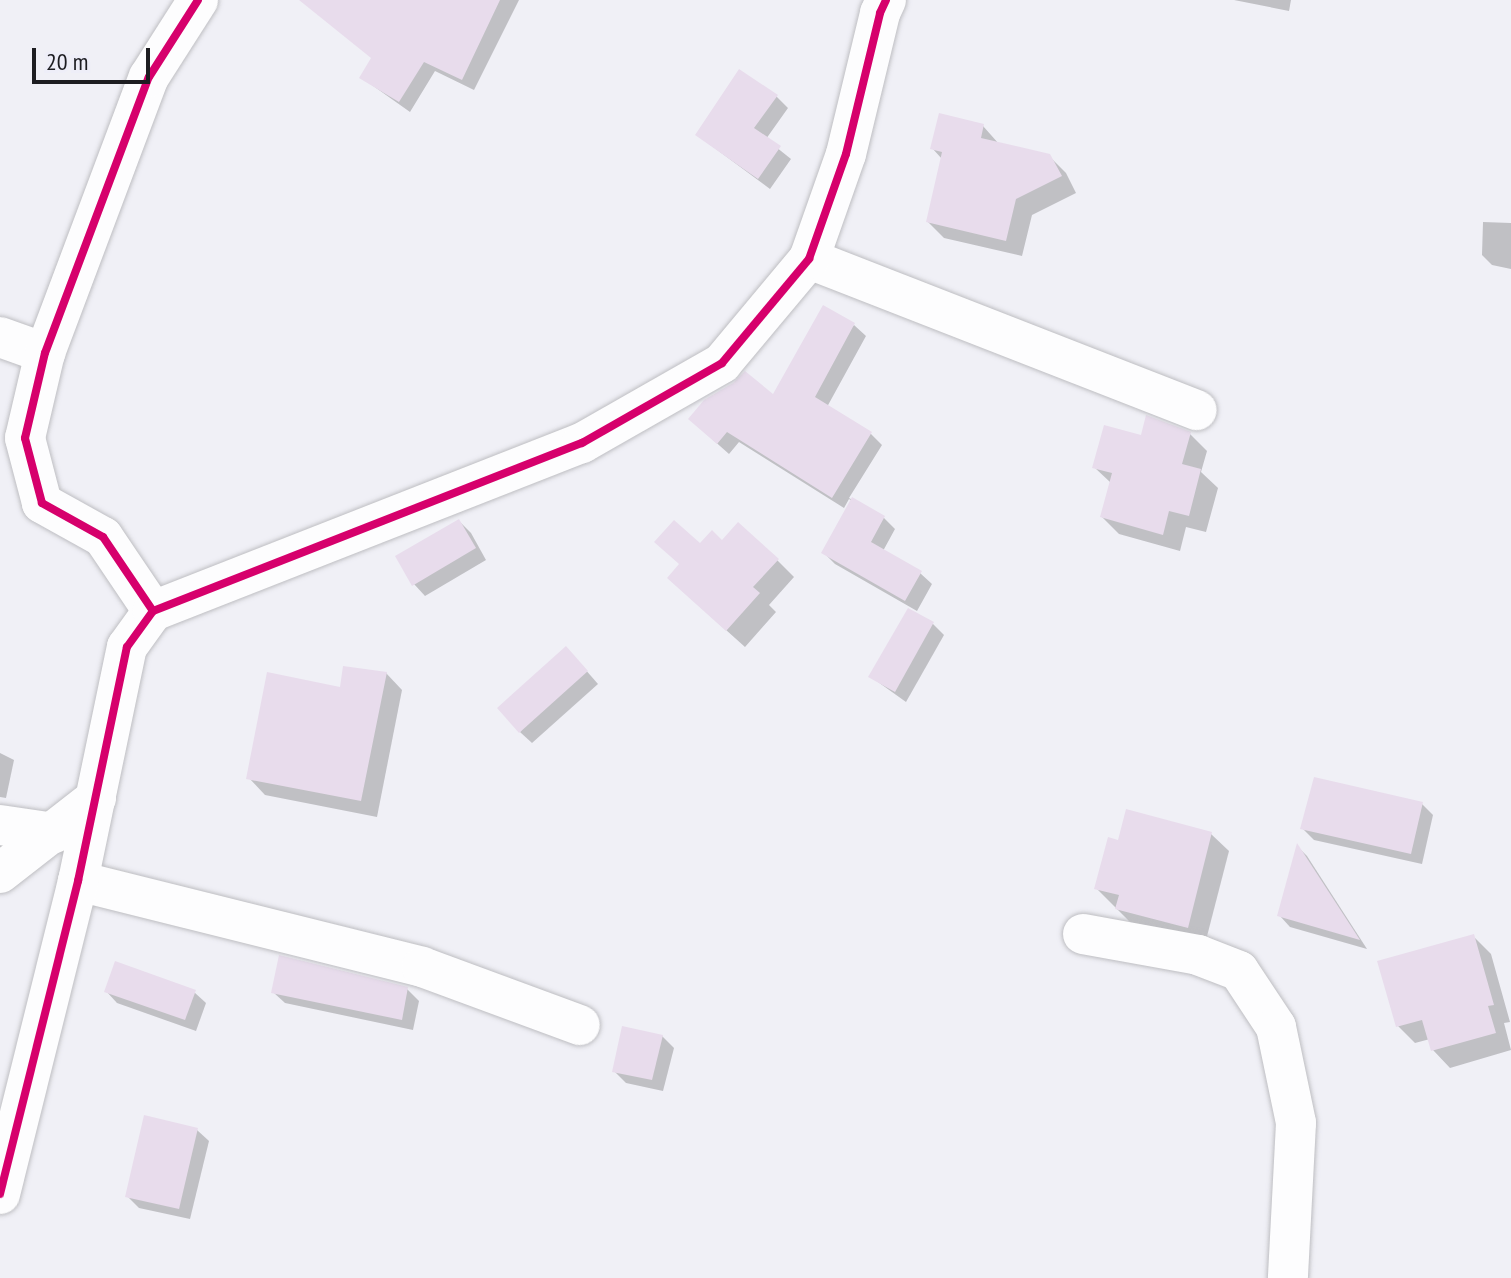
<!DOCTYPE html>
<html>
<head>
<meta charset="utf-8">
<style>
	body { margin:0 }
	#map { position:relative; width:1511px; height:1278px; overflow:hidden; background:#f0f0f6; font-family:"PT Sans Narrow",sans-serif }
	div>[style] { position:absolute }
	.shadow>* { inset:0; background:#0003 }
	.building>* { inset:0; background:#e8dcec }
	.roads { filter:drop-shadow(0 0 2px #bebec2) drop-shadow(0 0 2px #bebec2) }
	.minor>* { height:40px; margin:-20px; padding:0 20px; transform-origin:20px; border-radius:20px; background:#fdfdfe }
	.cycleway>* { height:8px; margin:-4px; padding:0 4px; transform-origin:4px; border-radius:4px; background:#d6006c }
	span { translate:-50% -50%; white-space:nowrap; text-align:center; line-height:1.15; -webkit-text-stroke:6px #eeeef8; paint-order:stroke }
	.scale { position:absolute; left:32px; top:48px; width:118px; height:36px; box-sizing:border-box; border:4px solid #1d1d21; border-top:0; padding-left:10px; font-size:24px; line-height:28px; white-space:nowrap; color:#1d1d21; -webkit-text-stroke:6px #eeeef8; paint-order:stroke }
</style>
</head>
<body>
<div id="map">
	<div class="shadow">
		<i style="clip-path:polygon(325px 0,519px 0,474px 90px,435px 71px,410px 112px,362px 78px,373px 59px)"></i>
		<i style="clip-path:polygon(1234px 0,1291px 0,1289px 11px)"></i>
		<i style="clip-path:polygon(776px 96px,788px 108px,766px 139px,791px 159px,770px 189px,697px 135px)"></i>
		<i style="clip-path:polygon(983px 126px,999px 144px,1049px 156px,1066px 173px,1076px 193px,1032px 215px,1022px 256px,944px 238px,928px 222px,942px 159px,932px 148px)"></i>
		<i style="clip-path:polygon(1483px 222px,1511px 223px,1511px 269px,1492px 265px,1482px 255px)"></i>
		<i style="clip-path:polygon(854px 325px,866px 336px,827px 407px,871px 434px,882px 445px,849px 498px,884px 518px,895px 529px,883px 551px,920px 573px,932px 584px,917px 611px,835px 564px,823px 552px,852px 501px,849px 499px,844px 508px,739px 442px,729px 454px,702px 430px,774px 398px)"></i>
		<i style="clip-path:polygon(1190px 434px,1207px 451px,1201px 472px,1218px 488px,1206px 532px,1186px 527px,1180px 551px,1119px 534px,1102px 517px,1111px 483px,1094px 467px)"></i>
		<i style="clip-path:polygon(459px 521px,471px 533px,486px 560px,425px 596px,414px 584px)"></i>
		<i style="clip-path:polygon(722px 543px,777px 560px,794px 577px,769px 605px,776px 612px,745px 647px,687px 595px)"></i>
		<i style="clip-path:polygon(908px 611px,933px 624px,944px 635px,906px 702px,871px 677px)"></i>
		<i style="clip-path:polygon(577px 660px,598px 684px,532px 743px,520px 732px)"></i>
		<i style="clip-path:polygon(386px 673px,402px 690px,377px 817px,265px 795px,249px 778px,342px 689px)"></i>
		<i style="clip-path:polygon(0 753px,14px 760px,6px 798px,0 797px)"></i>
		<i style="clip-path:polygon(1422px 804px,1433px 815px,1422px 864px,1314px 840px,1303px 829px)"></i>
		<i style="clip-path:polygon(1211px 834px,1229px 851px,1205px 944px,1134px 926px,1096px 888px,1119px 842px)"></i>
		<i style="clip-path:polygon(1298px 847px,1307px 856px,1367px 949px,1290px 927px,1280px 916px)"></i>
		<i style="clip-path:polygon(1474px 937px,1491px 954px,1510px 1022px,1504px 1023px,1511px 1050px,1450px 1068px,1433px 1050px,1430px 1039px,1415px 1043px,1398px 1026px)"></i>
		<i style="clip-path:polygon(407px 989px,419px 1001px,413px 1030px,285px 1003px,273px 992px)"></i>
		<i style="clip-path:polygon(106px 991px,194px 992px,206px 1003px,196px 1031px,117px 1003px)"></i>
		<i style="clip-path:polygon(662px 1036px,674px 1048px,663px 1091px,626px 1083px,614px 1071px)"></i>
		<i style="clip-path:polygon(197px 1130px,209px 1141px,190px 1219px,139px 1208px,127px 1196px)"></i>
	</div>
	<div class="building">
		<i style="clip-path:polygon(299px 0,500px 0,462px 80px,424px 62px,399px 102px,359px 78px,371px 58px)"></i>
		<i style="clip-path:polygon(739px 69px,778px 95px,754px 128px,781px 146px,758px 179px,695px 135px)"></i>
		<i style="clip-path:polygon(939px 113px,984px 124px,981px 138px,1050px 154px,1062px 176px,1016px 199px,1006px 241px,926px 222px,942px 152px,930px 149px)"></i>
		<i style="clip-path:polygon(823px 305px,855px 323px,815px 397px,872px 432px,832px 498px,727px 432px,717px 444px,688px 419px,704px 400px,733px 383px,745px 371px,773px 394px)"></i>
		<i style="clip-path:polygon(1146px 415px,1191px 432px,1182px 464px,1201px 469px,1189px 516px,1169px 511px,1163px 535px,1100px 517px,1112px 473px,1092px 468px,1104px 425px,1141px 435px)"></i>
		<i style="clip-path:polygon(852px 497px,885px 516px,871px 542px,922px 571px,905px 601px,821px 553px)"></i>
		<i style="clip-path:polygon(459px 519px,476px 548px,412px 586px,395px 556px)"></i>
		<i style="clip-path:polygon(674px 520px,700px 543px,712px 530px,722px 540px,738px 522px,779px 559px,753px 587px,760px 593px,726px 631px,667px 578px,679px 564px,654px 542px)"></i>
		<i style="clip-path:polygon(908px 608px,934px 622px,895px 692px,868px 677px)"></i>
		<i style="clip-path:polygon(566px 646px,588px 671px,519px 733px,497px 708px)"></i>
		<i style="clip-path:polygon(343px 666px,387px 672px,361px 801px,246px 779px,267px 672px,340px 687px)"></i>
		<i style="clip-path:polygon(1314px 777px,1423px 802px,1411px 854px,1300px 829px)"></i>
		<i style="clip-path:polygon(1126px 809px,1212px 832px,1188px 928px,1115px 909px,1119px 895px,1094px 889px,1108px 837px,1118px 840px)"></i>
		<i style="clip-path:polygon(1297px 843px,1360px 940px,1277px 916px)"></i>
		<i style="clip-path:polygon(1474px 934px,1494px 1005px,1488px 1006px,1496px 1033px,1431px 1051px,1422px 1020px,1396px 1027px,1377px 961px)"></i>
		<i style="clip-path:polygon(279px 955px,408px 987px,402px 1020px,271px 993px)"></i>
		<i style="clip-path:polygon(115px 961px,196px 990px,185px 1020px,104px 992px)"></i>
		<i style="clip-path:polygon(622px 1026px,663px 1035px,652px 1080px,612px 1072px)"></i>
		<i style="clip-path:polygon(144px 1115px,198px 1128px,179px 1209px,125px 1197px)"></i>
	</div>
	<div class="roads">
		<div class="minor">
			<i style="left:809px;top:259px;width:416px;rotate:21.3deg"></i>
			<i style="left:0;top:337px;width:48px;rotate:19.6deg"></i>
			<i style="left:153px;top:611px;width:89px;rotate:-124deg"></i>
			<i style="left:103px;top:537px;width:70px;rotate:-150.9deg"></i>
			<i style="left:42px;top:503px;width:67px;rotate:-104.7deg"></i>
			<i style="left:25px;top:438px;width:87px;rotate:-76.8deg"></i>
			<i style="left:45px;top:353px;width:295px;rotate:-69.4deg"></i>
			<i style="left:149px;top:77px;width:91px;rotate:-57.5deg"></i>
			<i style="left:0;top:825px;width:55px;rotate:8.4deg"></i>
			<i style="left:0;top:873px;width:122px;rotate:-38deg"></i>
			<i style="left:78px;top:881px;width:355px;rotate:14deg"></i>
			<i style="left:422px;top:967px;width:168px;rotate:20.2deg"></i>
			<i style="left:1083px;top:934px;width:117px;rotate:10.3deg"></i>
			<i style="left:1198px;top:955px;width:44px;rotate:21.3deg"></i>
			<i style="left:1239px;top:971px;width:67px;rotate:56.5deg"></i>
			<i style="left:1276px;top:1027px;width:98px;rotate:78.2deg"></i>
			<i style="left:1296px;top:1123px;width:155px;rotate:93deg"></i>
			<i style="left:0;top:1194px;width:323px;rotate:-76deg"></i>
			<i style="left:78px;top:881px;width:239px;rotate:-78.2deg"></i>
			<i style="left:127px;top:647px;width:44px;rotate:-54.2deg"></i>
			<i style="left:153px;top:611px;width:461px;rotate:-21.4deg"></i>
			<i style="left:582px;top:443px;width:161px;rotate:-29.7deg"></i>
			<i style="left:722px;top:363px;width:136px;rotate:-50.1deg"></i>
			<i style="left:809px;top:259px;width:111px;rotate:-70.6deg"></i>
			<i style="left:846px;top:154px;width:145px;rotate:-76.4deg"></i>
			<i style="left:880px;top:13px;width:14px;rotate:-65deg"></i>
		</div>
	</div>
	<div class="cycleway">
		<i style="left:153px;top:611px;width:89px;rotate:-124deg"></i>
		<i style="left:103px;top:537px;width:70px;rotate:-150.9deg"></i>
		<i style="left:42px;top:503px;width:67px;rotate:-104.7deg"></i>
		<i style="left:25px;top:438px;width:87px;rotate:-76.8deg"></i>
		<i style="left:45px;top:353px;width:295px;rotate:-69.4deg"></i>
		<i style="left:149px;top:77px;width:91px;rotate:-57.5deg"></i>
		<i style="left:0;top:1194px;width:323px;rotate:-76deg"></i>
		<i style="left:78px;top:881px;width:239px;rotate:-78.2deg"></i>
		<i style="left:127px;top:647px;width:44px;rotate:-54.2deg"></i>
		<i style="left:153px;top:611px;width:461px;rotate:-21.4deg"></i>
		<i style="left:582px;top:443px;width:161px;rotate:-29.7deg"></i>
		<i style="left:722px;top:363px;width:136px;rotate:-50.1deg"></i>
		<i style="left:809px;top:259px;width:111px;rotate:-70.6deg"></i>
		<i style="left:846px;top:154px;width:145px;rotate:-76.4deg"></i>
		<i style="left:880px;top:13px;width:14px;rotate:-65deg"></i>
	</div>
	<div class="scale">20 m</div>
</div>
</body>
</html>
